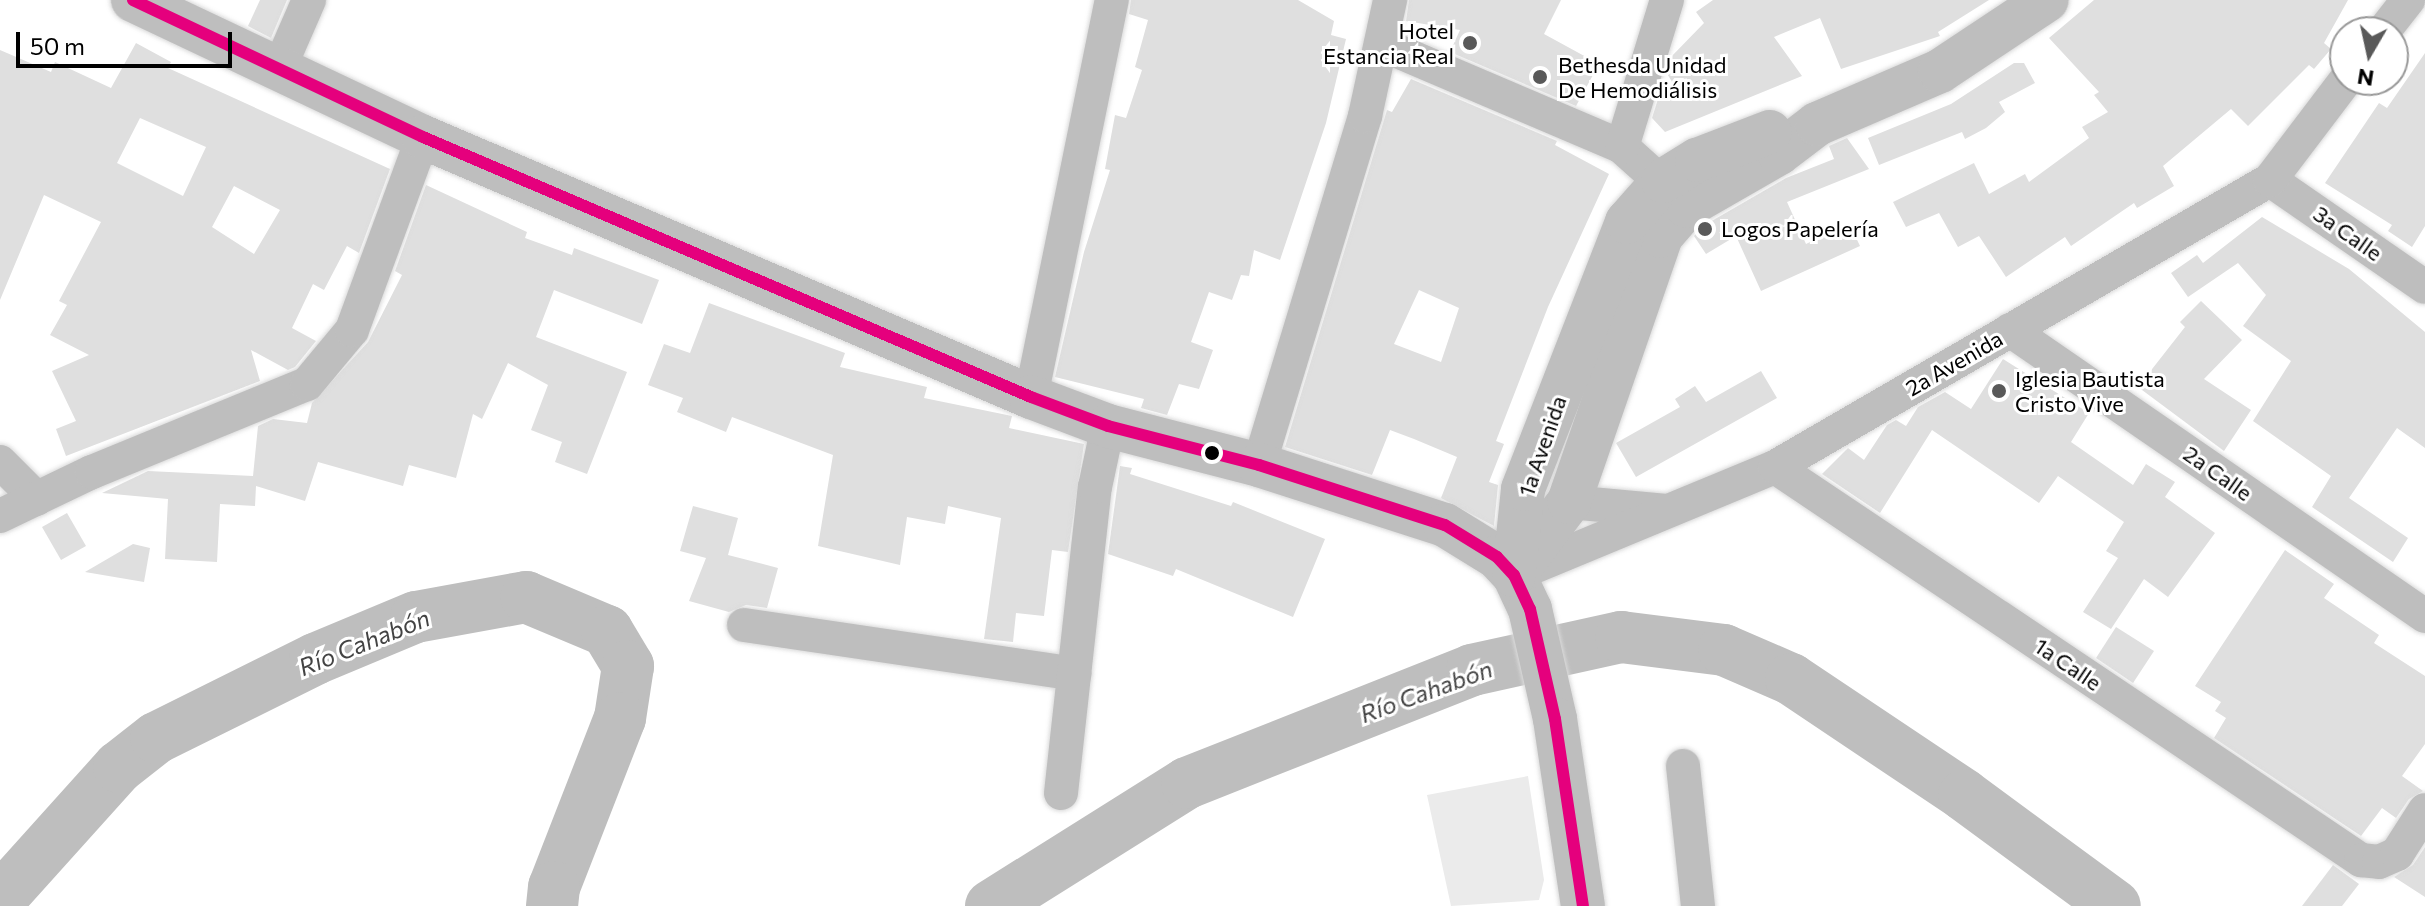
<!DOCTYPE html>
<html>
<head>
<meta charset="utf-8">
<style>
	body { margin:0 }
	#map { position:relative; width:2425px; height:906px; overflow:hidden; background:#fff; font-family:Commissioner,sans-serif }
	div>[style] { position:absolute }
	.green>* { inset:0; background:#ebebeb }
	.river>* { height:52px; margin:-26px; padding:0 26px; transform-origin:26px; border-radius:26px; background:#bebebe }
	.building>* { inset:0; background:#dfdfdf }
	.roads { filter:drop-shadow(0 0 2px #dbdbdb) drop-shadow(0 0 2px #dbdbdb) }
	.minor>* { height:34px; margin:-17px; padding:0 17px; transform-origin:17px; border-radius:17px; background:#bebebe }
	.major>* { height:44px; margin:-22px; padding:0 22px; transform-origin:22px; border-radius:22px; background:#bebebe }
	.bus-1>* { height:12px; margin:-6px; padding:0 6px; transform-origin:6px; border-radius:6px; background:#e5007d }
	.dots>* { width:22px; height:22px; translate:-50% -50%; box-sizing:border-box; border:4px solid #fff; border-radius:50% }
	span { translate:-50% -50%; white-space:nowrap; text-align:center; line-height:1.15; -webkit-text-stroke:6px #fff; paint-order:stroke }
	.poi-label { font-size:22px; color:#000 }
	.right { translate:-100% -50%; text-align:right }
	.left { translate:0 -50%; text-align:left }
	.street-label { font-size:22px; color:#000 }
	.water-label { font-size:24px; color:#434343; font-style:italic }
	.north { position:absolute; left:2329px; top:16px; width:80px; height:80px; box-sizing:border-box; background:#fff; border:2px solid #999; border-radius:50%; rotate:189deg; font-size:22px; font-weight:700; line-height:32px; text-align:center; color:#000 }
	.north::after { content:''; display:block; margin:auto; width:28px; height:36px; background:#595959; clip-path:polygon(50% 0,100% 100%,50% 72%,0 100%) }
	.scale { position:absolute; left:16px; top:32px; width:216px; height:36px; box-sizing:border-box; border:4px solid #000; border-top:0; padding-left:10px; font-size:24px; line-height:28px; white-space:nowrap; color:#000; -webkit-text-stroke:6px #fff; paint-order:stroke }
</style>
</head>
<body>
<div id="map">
	<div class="green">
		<i style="clip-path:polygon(1528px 776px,1544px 880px,1539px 900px,1451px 906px,1427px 795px)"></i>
	</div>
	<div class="river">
		<i style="left:0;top:899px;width:178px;rotate:-48deg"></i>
		<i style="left:119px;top:767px;width:47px;rotate:-38.1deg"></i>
		<i style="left:156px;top:738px;width:178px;rotate:-26.4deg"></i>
		<i style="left:315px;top:659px;width:109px;rotate:-22.6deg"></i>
		<i style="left:416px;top:617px;width:112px;rotate:-10.3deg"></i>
		<i style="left:526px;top:597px;width:88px;rotate:22.8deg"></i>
		<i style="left:607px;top:631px;width:41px;rotate:59deg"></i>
		<i style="left:628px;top:666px;width:53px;rotate:98.7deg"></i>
		<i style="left:620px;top:718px;width:181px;rotate:111.3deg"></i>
		<i style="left:554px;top:887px;width:19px;rotate:96deg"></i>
		<i style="left:991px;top:906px;width:231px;rotate:-32.1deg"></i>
		<i style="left:1187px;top:783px;width:307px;rotate:-21.6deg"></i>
		<i style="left:1472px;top:670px;width:153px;rotate:-12.5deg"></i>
		<i style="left:1621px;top:637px;width:104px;rotate:7.2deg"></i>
		<i style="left:1724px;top:650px;width:73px;rotate:23.4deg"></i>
		<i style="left:1791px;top:679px;width:208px;rotate:33.8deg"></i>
		<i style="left:1964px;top:795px;width:187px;rotate:36.3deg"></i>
	</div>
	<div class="building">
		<i style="clip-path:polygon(260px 0,287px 0,271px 38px,248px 26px)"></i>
		<i style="clip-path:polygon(1131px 0,1298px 0,1334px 21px,1331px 35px,1346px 39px,1326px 123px,1280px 260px,1254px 250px,1249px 276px,1241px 275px,1232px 300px,1209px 292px,1191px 342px,1213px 350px,1199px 389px,1179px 384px,1167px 415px,1141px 408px,1144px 399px,1055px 377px,1084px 252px,1110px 170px,1105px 169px,1115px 115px,1126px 118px,1142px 70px,1135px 67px,1148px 20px,1129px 14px)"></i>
		<i style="clip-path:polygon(1409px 0,1561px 0,1544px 34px,1599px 64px,1576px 106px,1450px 52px,1460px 30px,1406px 21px)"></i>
		<i style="clip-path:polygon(1713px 0,1989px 0,1938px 32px,1940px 36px,1841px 69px,1820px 18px,1774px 37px,1802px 76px,1665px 132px,1652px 118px,1658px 99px,1674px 85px,1666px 72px,1670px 58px,1704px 23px,1696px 12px)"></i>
		<i style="clip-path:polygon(2094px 0,2348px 0,2324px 43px,2331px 49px,2314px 69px,2309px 65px,2248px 126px,2231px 109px,2163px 166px,2174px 186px,2137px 208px,2134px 203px,2071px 246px,2065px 237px,2006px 277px,1979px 236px,1958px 247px,1939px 213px,1906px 227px,1893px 202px,1974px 163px,1989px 194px,2025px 174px,2029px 182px,2089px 138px,2082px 127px,2108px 112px,2094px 95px,2099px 92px,2049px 38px)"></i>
		<i style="clip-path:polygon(evenodd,136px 43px,171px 62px,168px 68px,390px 169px,359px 253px,347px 246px,324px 290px,313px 284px,292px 328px,316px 341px,295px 367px,288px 370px,251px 350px,260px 381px,66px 456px,56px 429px,76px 421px,52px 371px,89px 355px,50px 335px,67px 305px,59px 301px,101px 222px,44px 195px,0 300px,0 50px,51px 72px,55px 62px,111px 88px,136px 43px,140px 118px,206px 147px,183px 196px,117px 163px,140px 118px,136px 43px,234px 186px,280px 210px,254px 254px,212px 227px,234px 186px)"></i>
		<i style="clip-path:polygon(2425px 53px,2425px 226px,2412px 247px,2388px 231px,2392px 225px,2325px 183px,2379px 103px,2387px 108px)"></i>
		<i style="clip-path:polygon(2014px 63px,2024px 63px,2035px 83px,1999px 102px,2005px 112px,1986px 128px,1965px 139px,1962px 132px,1879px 165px,1868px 138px,1951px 104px)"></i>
		<i style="clip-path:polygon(evenodd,1411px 79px,1557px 141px,1555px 145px,1609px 174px,1548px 307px,1496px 441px,1504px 444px,1489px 482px,1498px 485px,1494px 526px,1441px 498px,1457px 457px,1414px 439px,1390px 430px,1372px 475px,1285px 447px,1387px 110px,1392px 112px,1411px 79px,1419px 290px,1459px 308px,1441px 362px,1394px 344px,1419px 290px)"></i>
		<i style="clip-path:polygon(1847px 138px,1869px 169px,1787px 202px,1806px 244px,1849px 223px,1860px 246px,1761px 291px,1736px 236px,1706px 254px,1694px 236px,1703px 226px,1786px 178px,1834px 159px,1829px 146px)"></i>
		<i style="clip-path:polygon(426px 185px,527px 232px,525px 238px,572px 255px,574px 248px,659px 280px,642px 324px,554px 290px,536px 337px,627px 372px,587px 474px,555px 462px,562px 442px,531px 430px,548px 385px,508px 363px,482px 419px,473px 414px,456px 478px,409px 465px,403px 486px,318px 462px,305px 501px,256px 486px,255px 506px,220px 504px,217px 562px,165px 559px,168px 499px,102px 493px,148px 471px,253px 476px,258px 426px,273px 419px,307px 423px,312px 403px,368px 342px,402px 275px,395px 271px)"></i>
		<i style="clip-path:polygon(2262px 217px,2349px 269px,2425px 332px,2425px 448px,2397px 428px,2349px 498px,2408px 538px,2393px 562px,2312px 507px,2331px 476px,2253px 421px,2291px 361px,2243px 326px,2266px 295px,2238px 263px,2188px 297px,2171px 273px,2197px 255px,2203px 263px)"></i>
		<i style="clip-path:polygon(2201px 301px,2242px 340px,2204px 379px,2251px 410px,2224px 451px,2138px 387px,2185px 327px,2180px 322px)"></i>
		<i style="clip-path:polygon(709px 303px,845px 353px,840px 367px,927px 387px,924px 398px,1012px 416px,1009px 428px,1084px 444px,1068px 552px,1052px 550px,1044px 616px,1016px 613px,1013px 642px,984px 639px,1001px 518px,948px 506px,945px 524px,907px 517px,900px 565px,818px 546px,833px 455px,732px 417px,726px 432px,677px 412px,683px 398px,648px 385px,664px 344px,690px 353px)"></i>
		<i style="clip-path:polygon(2003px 359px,2089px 413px,2071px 442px,2133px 485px,2146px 464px,2175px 482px,2165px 497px,2215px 533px,2168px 597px,2144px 579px,2111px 629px,2083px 612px,2118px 558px,2106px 551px,2124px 522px,2058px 476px,2039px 503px,1932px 430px,1880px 513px,1822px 474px,1848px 448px,1864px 460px,1887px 425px,1896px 420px,1906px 426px,1918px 407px,1945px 392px,1971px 409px)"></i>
		<i style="clip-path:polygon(1761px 371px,1777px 398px,1636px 477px,1616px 443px,1680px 407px,1675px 399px,1695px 386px,1706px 402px)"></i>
		<i style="clip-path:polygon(1120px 466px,1132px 468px,1130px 474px,1231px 506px,1233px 502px,1325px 539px,1293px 617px,1176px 569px,1173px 576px,1108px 554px)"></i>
		<i style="clip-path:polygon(693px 506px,738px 518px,728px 555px,778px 568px,767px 608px,746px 605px,729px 612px,689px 601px,706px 558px,680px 551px)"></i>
		<i style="clip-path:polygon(67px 513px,86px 546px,61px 560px,42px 527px)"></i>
		<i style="clip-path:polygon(133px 544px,150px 548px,144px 582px,85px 572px)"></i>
		<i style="clip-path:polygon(2285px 550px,2334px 584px,2324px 598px,2379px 635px,2374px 643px,2425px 676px,2425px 744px,2402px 776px,2423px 791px,2409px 799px,2396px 818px,2382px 808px,2361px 836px,2214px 738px,2226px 718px,2215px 711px,2221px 702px,2195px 686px)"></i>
		<i style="clip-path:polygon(2116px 627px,2154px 651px,2133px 683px,2096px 658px)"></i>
		<i style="clip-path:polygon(2425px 847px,2425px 897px,2394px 877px,2413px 865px)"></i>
		<i style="clip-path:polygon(2333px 865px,2359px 884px,2342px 906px,2302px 906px)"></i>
	</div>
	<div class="roads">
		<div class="minor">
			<i style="left:2383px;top:32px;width:41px;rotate:-52deg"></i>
			<i style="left:1381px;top:44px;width:262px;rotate:23.1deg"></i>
			<i style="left:1622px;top:147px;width:78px;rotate:41.9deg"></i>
			<i style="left:279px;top:69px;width:75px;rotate:-66.5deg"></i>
			<i style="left:1622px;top:147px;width:154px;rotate:-73deg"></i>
			<i style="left:2270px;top:180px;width:188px;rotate:34.6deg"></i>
			<i style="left:2010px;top:330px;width:504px;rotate:34.57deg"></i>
			<i style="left:1031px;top:397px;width:405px;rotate:-78.5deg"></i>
			<i style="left:0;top:462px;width:52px;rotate:45deg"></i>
			<i style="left:1259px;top:465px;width:365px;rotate:-73.1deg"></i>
			<i style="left:1365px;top:116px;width:119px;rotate:-77.8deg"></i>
			<i style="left:1775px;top:467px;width:706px;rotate:33.85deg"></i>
			<i style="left:2361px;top:860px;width:18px;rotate:6deg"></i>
			<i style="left:2379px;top:862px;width:20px;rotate:-24deg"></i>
			<i style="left:2397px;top:854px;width:52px;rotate:-57.5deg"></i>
			<i style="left:1569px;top:502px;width:98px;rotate:5.2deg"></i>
			<i style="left:0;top:516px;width:102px;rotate:-25.6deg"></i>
			<i style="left:92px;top:472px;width:232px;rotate:-22.3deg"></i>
			<i style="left:307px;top:384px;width:70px;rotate:-50.2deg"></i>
			<i style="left:352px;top:330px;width:206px;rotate:-69.8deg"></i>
			<i style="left:1514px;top:575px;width:282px;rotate:-22.5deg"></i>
			<i style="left:1775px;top:467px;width:572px;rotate:-30.11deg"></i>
			<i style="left:2270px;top:180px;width:126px;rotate:-52.8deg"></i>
			<i style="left:744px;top:625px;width:334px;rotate:8.4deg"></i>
			<i style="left:1683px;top:766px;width:141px;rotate:83.9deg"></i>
			<i style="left:1061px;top:793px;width:308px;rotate:-83.7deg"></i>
			<i style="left:1095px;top:487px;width:62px;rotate:-78deg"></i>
		</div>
		<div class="major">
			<i style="left:133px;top:0;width:321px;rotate:25.3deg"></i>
			<i style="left:423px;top:137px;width:661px;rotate:23.15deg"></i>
			<i style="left:1031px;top:397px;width:82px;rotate:20.6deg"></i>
			<i style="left:1108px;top:426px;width:156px;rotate:14.5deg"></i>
			<i style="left:1259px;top:465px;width:195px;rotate:17.9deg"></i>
			<i style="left:1445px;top:525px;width:61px;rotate:31.6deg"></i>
			<i style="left:1497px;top:557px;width:25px;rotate:47deg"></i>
			<i style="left:1514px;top:575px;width:38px;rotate:65deg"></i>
			<i style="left:1530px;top:609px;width:113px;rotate:77.2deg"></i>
			<i style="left:1555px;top:719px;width:189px;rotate:81.5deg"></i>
			<i style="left:1514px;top:575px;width:91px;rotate:-53deg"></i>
			<i style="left:1569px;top:502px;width:281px;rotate:-70.9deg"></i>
			<i style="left:1661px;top:236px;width:40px;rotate:-49deg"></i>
			<i style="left:1687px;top:206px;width:106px;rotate:-29.9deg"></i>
			<i style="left:1779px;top:153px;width:48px;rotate:-37.3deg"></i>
			<i style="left:1817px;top:124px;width:134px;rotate:-23.3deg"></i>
			<i style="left:1940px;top:71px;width:128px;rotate:-33.6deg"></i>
			<i style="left:1514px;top:575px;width:86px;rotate:-84deg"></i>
			<i style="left:1523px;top:489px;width:287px;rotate:-68.7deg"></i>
			<i style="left:1627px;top:222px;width:55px;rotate:-48.7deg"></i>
			<i style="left:1663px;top:181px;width:40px;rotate:-32deg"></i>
			<i style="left:1697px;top:160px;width:78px;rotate:-21deg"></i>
		</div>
	</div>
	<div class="bus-1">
		<i style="left:133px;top:0;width:321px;rotate:25.3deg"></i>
		<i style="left:423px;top:137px;width:661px;rotate:23.15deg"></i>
		<i style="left:1031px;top:397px;width:82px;rotate:20.6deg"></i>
		<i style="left:1108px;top:426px;width:156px;rotate:14.5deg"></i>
		<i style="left:1259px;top:465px;width:195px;rotate:17.9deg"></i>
		<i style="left:1445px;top:525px;width:61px;rotate:31.6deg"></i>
		<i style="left:1497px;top:557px;width:25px;rotate:47deg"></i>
		<i style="left:1514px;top:575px;width:38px;rotate:65deg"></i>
		<i style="left:1530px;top:609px;width:113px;rotate:77.2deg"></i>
		<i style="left:1555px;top:719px;width:189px;rotate:81.5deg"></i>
	</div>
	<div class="dots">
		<i style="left:1470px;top:43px;background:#595959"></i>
		<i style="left:1540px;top:77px;background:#595959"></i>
		<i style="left:1705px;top:229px;background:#595959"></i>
		<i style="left:1999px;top:391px;background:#595959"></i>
		<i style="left:1212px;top:453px;background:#000"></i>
	</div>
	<div class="poi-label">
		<span class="right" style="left:1454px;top:43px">Hotel<br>Estancia Real</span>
		<span class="left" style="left:1558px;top:77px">Bethesda Unidad<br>De Hemodiálisis</span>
		<span class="left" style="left:1721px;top:229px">Logos Papelería</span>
		<span class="left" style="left:2015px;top:391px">Iglesia Bautista<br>Cristo Vive</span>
	</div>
	<div class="street-label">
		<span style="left:2348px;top:233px;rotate:35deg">3a Calle</span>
		<span style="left:1954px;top:363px;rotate:-30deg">2a Avenida</span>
		<span style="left:1542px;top:446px;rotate:-71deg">1a Avenida</span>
		<span style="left:2218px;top:473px;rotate:35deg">2a Calle</span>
		<span style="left:2068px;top:664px;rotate:34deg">1a Calle</span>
	</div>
	<div class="water-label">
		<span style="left:364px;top:642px;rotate:-22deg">Río Cahabón</span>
		<span style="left:1426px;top:691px;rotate:-20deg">Río Cahabón</span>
	</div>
	<div class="north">N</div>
	<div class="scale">50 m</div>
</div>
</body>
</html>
